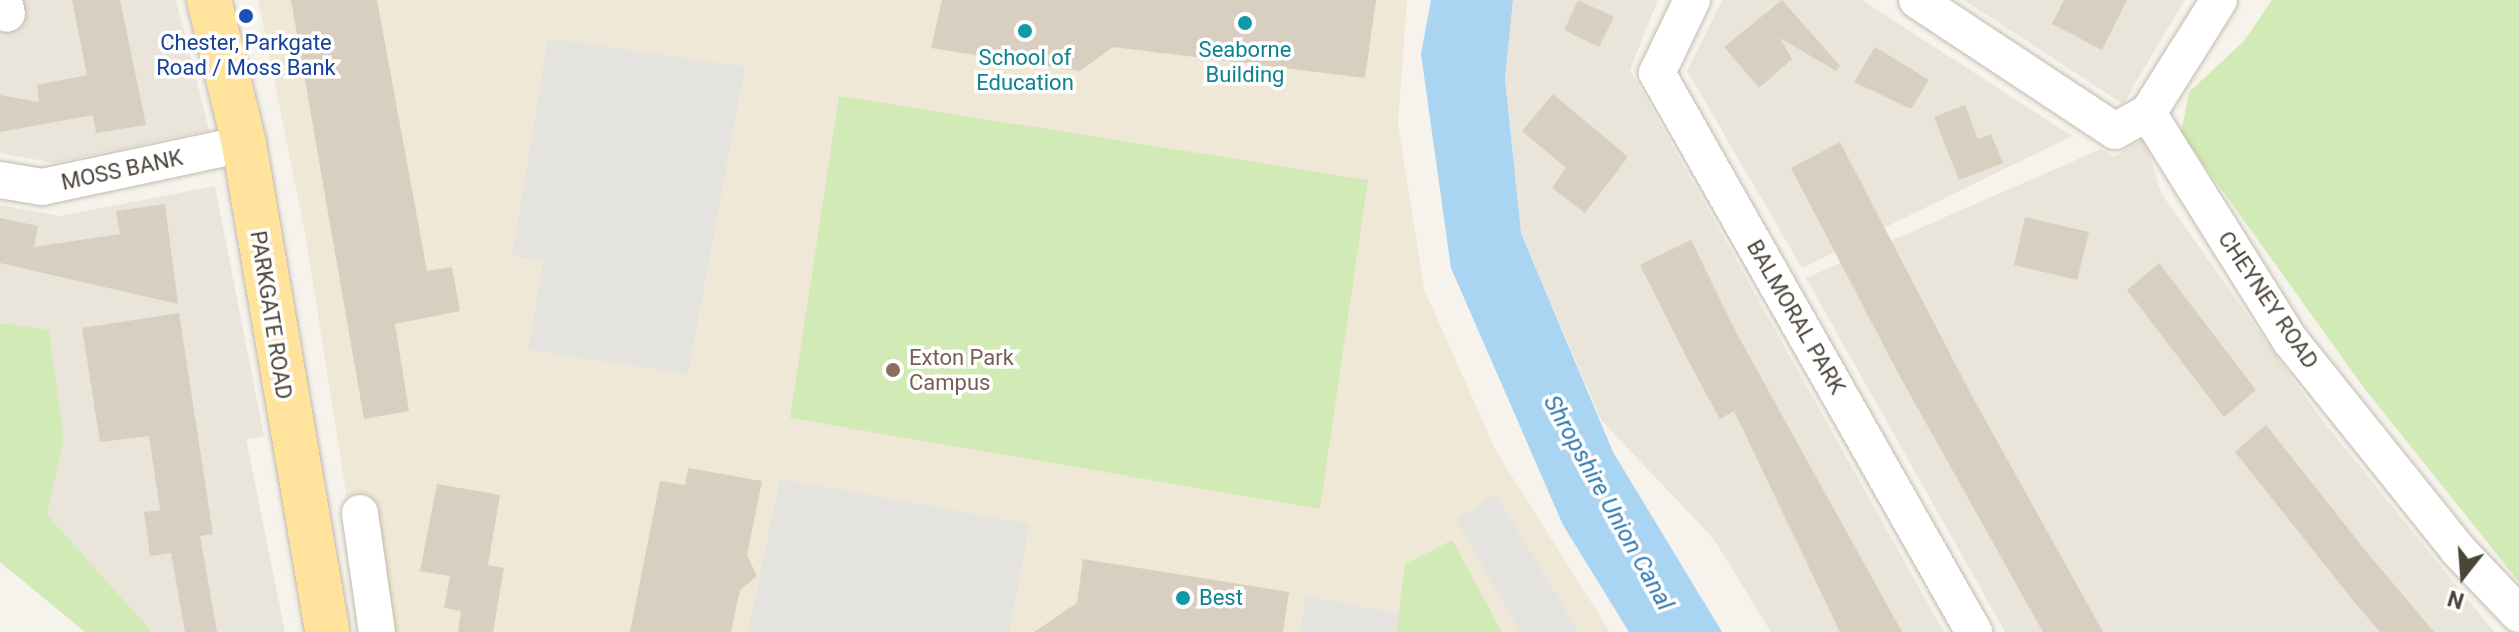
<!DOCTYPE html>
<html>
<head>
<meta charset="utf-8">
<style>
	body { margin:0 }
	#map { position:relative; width:2519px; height:632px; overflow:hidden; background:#f6f3ec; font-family:Roboto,sans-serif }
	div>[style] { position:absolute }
	.residential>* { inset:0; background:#eae5da }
	.education>* { inset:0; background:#efe8d6 }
	.green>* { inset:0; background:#d2eab5 }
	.parking>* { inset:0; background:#e5e3e0 }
	.water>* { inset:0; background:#a9d4f2 }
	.building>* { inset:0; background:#d8cfc1 }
	.roads { filter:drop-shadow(0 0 2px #c2bbae) drop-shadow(0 0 2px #c2bbae) }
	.minor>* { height:36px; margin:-18px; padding:0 18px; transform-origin:18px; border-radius:18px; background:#fff }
	.primary>* { height:44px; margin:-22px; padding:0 22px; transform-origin:22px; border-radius:22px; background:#ffe39c }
	.dots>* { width:22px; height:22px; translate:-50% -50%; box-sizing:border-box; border:4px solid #fff; border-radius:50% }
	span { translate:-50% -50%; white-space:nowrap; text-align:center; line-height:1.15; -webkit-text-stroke:7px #fff; paint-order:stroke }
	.transit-label { font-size:22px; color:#164399 }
	.culture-label { font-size:22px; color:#0d838f }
	.left { translate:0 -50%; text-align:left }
	.street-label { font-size:22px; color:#4b4439 }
	.education-label { font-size:22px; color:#785e54 }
	.water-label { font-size:24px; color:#2e7ab2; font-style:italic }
	.north { position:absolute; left:2423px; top:536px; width:80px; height:80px; -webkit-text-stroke:6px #fff; paint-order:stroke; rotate:197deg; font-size:22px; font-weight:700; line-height:32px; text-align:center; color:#4b4439 }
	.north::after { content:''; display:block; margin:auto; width:28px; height:36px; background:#4b4439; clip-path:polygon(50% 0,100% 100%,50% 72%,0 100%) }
</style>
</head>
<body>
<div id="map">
	<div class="residential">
		<i style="clip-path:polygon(21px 0,176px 0,209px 130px,54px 163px,0 153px,0 23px,24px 18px)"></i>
		<i style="clip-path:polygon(1513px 0,1658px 0,1630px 70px,1944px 632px,1771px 632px,1713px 538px,1601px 420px,1521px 233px,1505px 79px)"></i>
		<i style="clip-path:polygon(1722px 0,1862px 0,2072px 136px,1802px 268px,1687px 71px)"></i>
		<i style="clip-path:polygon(1964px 0,2185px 0,2123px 104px)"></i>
		<i style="clip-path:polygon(2145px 138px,2161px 193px,2319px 416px,2494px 632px,2005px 632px,1806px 278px,2101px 149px,2114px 157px)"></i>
		<i style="clip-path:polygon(215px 186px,264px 437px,246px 439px,285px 632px,152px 632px,100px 582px,47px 515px,64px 439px,49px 331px,0 323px,0 205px,60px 216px)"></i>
	</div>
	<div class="education">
		<i style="clip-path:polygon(258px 0,1407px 0,1398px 123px,1424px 289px,1496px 451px,1610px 632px,368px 632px,306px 239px)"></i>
	</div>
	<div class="green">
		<i style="clip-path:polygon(2272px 0,2519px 0,2519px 582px,2364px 388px,2181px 133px,2189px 92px,2244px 41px)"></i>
		<i style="clip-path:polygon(839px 96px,1368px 180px,1320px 509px,790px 418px)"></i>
		<i style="clip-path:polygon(0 323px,49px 330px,64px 439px,47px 515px,152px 632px,85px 632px,0 562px)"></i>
		<i style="clip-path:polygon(1452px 540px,1502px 632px,1396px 632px,1405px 564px)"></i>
	</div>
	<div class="parking">
		<i style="clip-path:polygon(548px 38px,745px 67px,688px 374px,528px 350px,543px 261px,512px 256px)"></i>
		<i style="clip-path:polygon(780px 479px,1030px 524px,1009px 632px,748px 632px)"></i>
		<i style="clip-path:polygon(1496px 494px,1579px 632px,1520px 632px,1456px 520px)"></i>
		<i style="clip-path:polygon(1306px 596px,1400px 614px,1396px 632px,1300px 632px)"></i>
	</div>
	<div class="water">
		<i style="clip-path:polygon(1431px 0,1513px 0,1505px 79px,1521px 233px,1613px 452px,1722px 632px,1629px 632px,1563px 525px,1451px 268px,1421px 54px)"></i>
	</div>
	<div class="building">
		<i style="clip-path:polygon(72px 0,120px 0,146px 125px,96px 133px,93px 115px,0 132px,0 95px,39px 102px,37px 85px,87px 75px)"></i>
		<i style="clip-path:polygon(291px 0,377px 0,427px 271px,452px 267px,460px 311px,395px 324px,409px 411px,364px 419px)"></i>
		<i style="clip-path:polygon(942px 0,1376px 0,1365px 78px,1113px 47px,1080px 71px,931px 48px)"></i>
		<i style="clip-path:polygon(1578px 0,1614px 17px,1599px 47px,1564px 30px)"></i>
		<i style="clip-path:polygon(1782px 0,1840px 66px,1836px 71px,1780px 38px,1792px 59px,1759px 88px,1724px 47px)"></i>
		<i style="clip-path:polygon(2064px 0,2127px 0,2102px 50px,2052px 24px)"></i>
		<i style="clip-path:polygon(1875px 47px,1929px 80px,1911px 109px,1854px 82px)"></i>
		<i style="clip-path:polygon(1553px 94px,1628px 157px,1585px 213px,1552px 188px,1566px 168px,1522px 131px)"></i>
		<i style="clip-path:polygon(1965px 105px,1978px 139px,1991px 134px,2003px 163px,1959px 180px,1934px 117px)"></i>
		<i style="clip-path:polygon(1840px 142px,1973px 398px,2103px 632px,2043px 632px,1898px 373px,1791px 168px)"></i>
		<i style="clip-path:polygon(165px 204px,178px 304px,0 263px,0 218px,38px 226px,34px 247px,120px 234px,116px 211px)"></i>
		<i style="clip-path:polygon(2025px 217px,2089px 232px,2077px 280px,2014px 265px)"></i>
		<i style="clip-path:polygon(1691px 240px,1736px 332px,1902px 632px,1840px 632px,1734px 411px,1720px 419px,1692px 368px,1640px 265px)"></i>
		<i style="clip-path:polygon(2159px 263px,2256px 390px,2224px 417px,2127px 290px)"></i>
		<i style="clip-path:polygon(179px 313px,213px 534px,200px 536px,217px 632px,185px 632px,171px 553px,150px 556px,144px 512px,160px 510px,149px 436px,100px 442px,82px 328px)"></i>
		<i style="clip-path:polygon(2266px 425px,2365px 550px,2434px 632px,2380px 632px,2356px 604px,2235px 452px)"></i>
		<i style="clip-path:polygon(688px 468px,762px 481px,747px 555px,757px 576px,740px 590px,731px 632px,630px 632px,660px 481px,685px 485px)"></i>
		<i style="clip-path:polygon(437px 484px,500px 495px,488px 565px,504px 568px,493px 632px,458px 632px,461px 611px,444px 608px,450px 576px,420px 571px)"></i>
		<i style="clip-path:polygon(1083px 559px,1289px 592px,1283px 632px,1034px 632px,1077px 603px)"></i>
	</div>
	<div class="roads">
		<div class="minor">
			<i style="left:4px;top:0;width:14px;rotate:78deg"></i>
			<i style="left:1692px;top:0;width:81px;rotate:115.6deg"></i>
			<i style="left:1657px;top:73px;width:643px;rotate:60.44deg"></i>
			<i style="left:1917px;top:0;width:237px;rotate:33.5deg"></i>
			<i style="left:2115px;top:131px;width:38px;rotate:-29deg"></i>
			<i style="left:2219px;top:0;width:133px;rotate:122.1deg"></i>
			<i style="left:2148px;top:113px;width:268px;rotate:58deg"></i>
			<i style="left:2290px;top:340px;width:270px;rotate:51.3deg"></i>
			<i style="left:2459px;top:551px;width:87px;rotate:46.4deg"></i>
			<i style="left:0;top:180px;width:43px;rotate:9.5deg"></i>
			<i style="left:42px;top:187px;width:207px;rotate:-12deg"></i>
			<i style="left:360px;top:513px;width:120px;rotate:81.9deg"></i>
		</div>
		<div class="primary">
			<i style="left:209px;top:0;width:148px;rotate:76.3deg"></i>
			<i style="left:244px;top:144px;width:495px;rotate:80.3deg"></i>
		</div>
	</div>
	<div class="dots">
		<i style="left:246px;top:16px;background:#1a4fb4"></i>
		<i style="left:1245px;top:23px;background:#0f9aa8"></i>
		<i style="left:1025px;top:31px;background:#0f9aa8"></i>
		<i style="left:893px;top:370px;background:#8d6e63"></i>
		<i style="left:1183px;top:598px;background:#0f9aa8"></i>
	</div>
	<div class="transit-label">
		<span style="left:246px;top:55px">Chester, Parkgate<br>Road / Moss Bank</span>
	</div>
	<div class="culture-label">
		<span style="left:1245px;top:62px">Seaborne<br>Building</span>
		<span style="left:1025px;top:70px">School of<br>Education</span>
		<span class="left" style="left:1199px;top:598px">Best</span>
	</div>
	<div class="street-label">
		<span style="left:122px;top:170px;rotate:-12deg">MOSS BANK</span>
		<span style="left:2268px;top:300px;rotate:56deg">CHEYNEY ROAD</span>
		<span style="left:271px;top:315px;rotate:81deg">PARKGATE ROAD</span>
		<span style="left:1796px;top:317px;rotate:60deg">BALMORAL PARK</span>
	</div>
	<div class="education-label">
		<span class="left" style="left:909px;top:370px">Exton Park<br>Campus</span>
	</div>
	<div class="water-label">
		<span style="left:1608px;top:503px;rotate:61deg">Shropshire Union Canal</span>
	</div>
	<div class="north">N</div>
</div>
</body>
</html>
